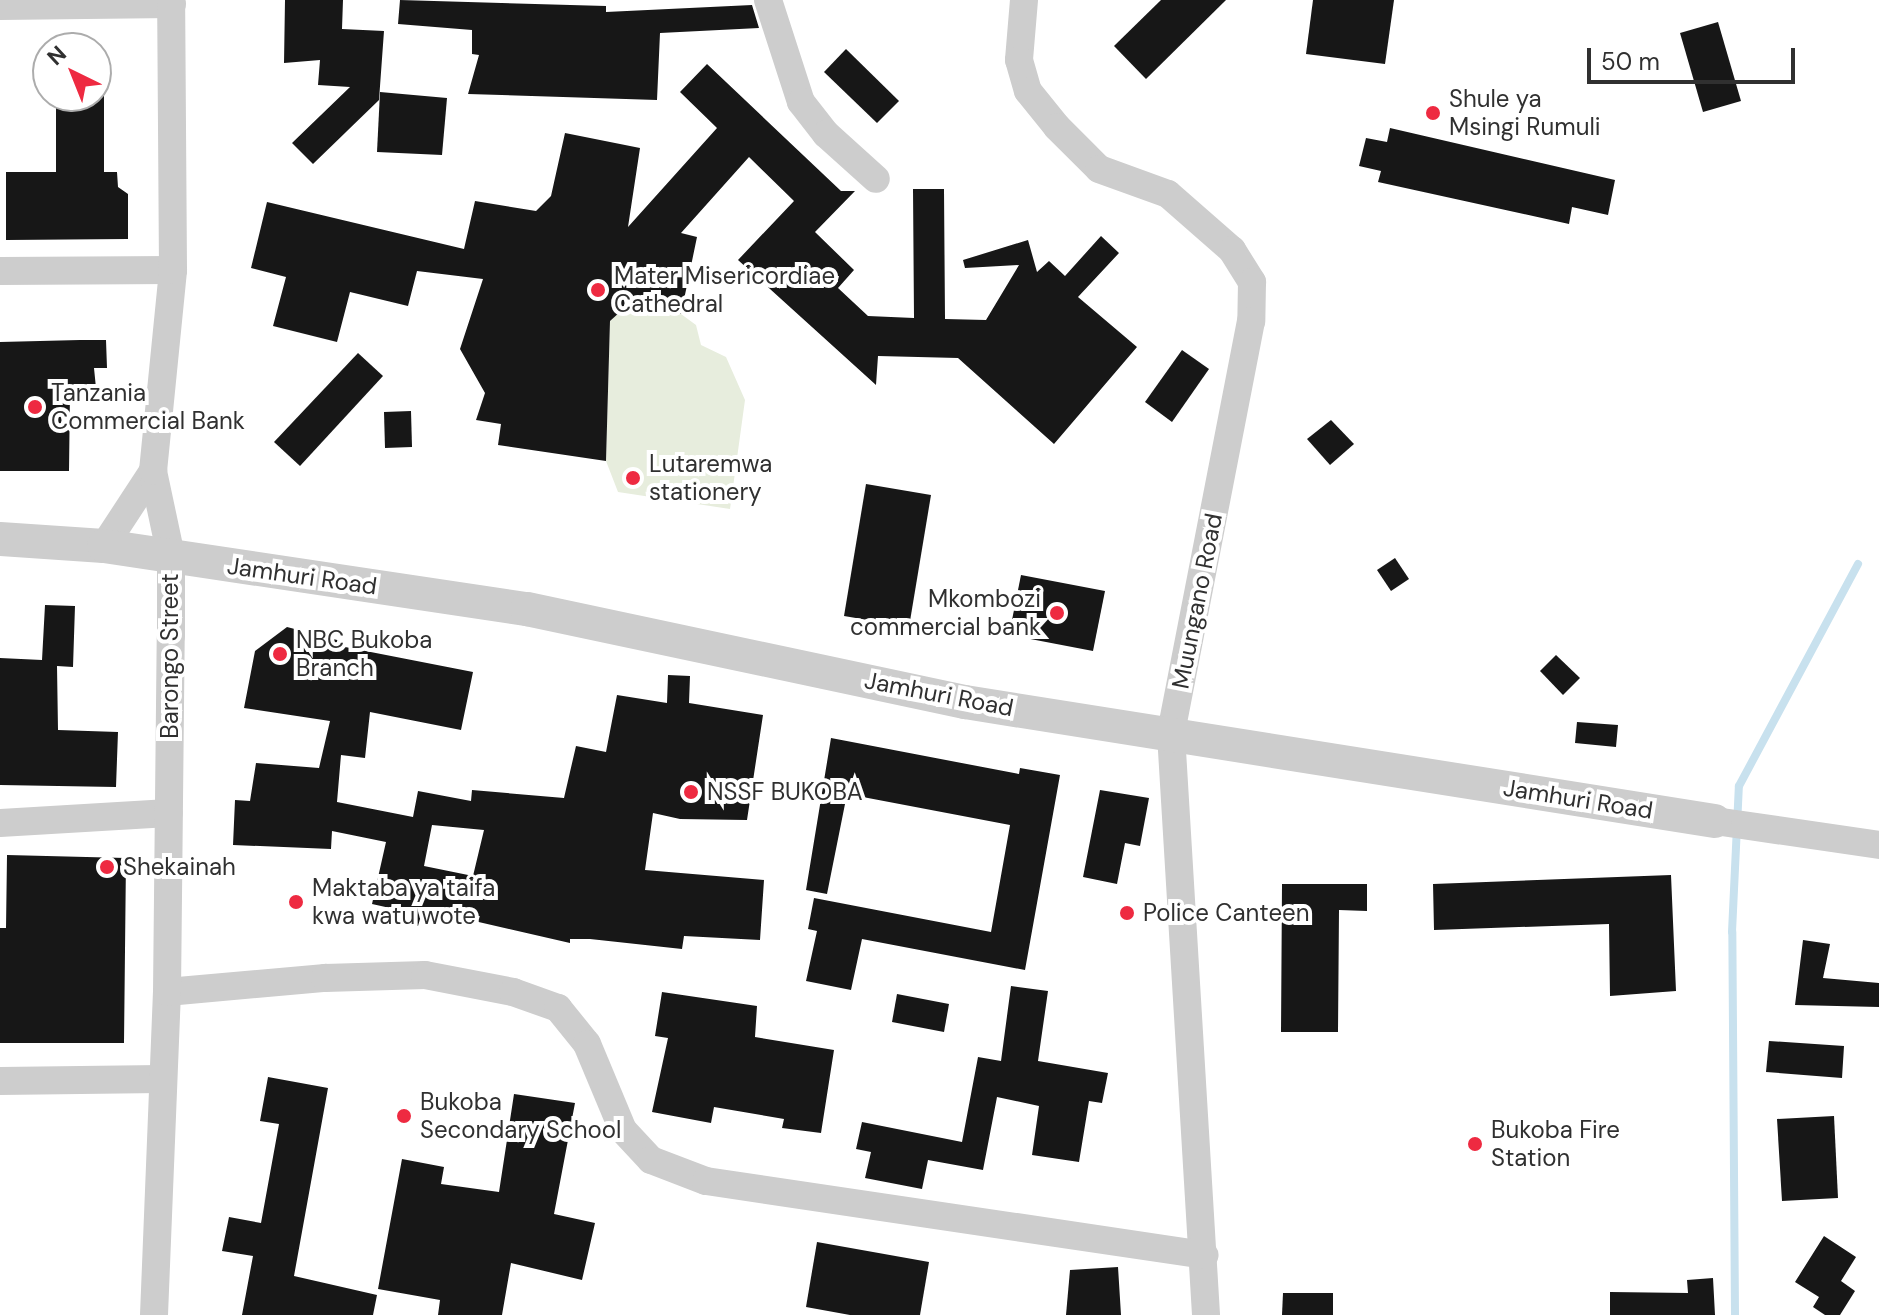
<!DOCTYPE html>
<html>
<head>
<meta charset="utf-8">
<style>
	body { margin:0 }
	#map { position:relative; width:1879px; height:1315px; overflow:hidden; background:#fff; font-family:"DM Sans",sans-serif }
	div>[style] { position:absolute }
	.green>* { inset:0; background:#e7eddd }
	.stream>* { height:8px; margin:-4px; padding:0 4px; transform-origin:4px; border-radius:4px; background:#c8e1ee }
	.building>* { inset:0; background:#171717 }
	.minor>* { height:28px; margin:-14px; padding:0 14px; transform-origin:14px; border-radius:14px; background:#cdcdcd }
	.tertiary>* { height:34px; margin:-17px; padding:0 17px; transform-origin:17px; border-radius:17px; background:#cdcdcd }
	.dots>* { width:22px; height:22px; translate:-50% -50%; box-sizing:border-box; border:4px solid #fff; border-radius:50% }
	span { translate:-50% -50%; white-space:nowrap; text-align:center; line-height:1.15; -webkit-text-stroke:8px #fff; paint-order:stroke }
	.poi-label { font-size:24px; color:#303030 }
	.left { translate:0 -50%; text-align:left }
	.right { translate:-100% -50%; text-align:right }
	.street-label { font-size:24px; color:#303030 }
	.north { position:absolute; left:32px; top:32px; width:80px; height:80px; box-sizing:border-box; background:#fff; border:2px solid #acacac; border-radius:50%; rotate:317deg; font-size:22px; font-weight:700; line-height:32px; text-align:center; color:#303030 }
	.north::after { content:''; display:block; margin:auto; width:28px; height:36px; background:#ee2a41; clip-path:polygon(50% 0,100% 100%,50% 72%,0 100%) }
	.scale { position:absolute; left:1587px; top:48px; width:208px; height:36px; box-sizing:border-box; border:4px solid #303030; border-top:0; padding-left:10px; font-size:24px; line-height:28px; white-space:nowrap; color:#303030; -webkit-text-stroke:6px #fff; paint-order:stroke }
</style>
</head>
<body>
<div id="map">
	<div class="green">
		<i style="clip-path:polygon(628px 305px,681px 314px,696px 325px,701px 345px,726px 357px,745px 400px,730px 509px,618px 492px,606px 461px,610px 321px)"></i>
	</div>
	<div class="stream">
		<i style="left:1735px;top:1315px;width:383px;rotate:-90.4deg"></i>
		<i style="left:1732px;top:932px;width:146px;rotate:-87.3deg"></i>
		<i style="left:1739px;top:786px;width:252px;rotate:-61.8deg"></i>
	</div>
	<div class="building">
		<i style="clip-path:polygon(285px 0,343px 0,342px 29px,384px 31px,379px 100px,313px 164px,292px 143px,350px 87px,318px 85px,320px 60px,284px 63px)"></i>
		<i style="clip-path:polygon(400px 0,606px 6px,606px 12px,752px 5px,759px 28px,660px 33px,657px 100px,468px 94px,479px 55px,472px 54px,472px 30px,398px 24px)"></i>
		<i style="clip-path:polygon(1161px 0,1226px 0,1146px 79px,1114px 46px)"></i>
		<i style="clip-path:polygon(1313px 0,1394px 0,1385px 64px,1306px 54px)"></i>
		<i style="clip-path:polygon(1718px 22px,1741px 101px,1703px 112px,1680px 33px)"></i>
		<i style="clip-path:polygon(846px 49px,899px 101px,877px 123px,824px 72px)"></i>
		<i style="clip-path:polygon(707px 64px,841px 191px,855px 191px,815px 232px,854px 270px,838px 288px,868px 316px,914px 318px,913px 189px,944px 189px,945px 319px,986px 320px,1019px 265px,965px 268px,963px 260px,1028px 240px,1037px 272px,1049px 261px,1065px 276px,1101px 236px,1119px 253px,1078px 297px,1137px 347px,1054px 444px,958px 358px,878px 356px,876px 385px,738px 260px,794px 201px,749px 157px,681px 233px,697px 237px,681px 314px,630px 303px,610px 321px,606px 461px,498px 445px,501px 424px,476px 420px,485px 393px,460px 349px,483px 279px,417px 271px,408px 306px,350px 292px,337px 342px,273px 326px,286px 277px,251px 268px,267px 202px,464px 249px,475px 201px,536px 211px,551px 196px,565px 133px,640px 148px,628px 227px,717px 128px,680px 92px)"></i>
		<i style="clip-path:polygon(380px 92px,447px 98px,442px 155px,377px 152px)"></i>
		<i style="clip-path:polygon(56px 96px,104px 96px,104px 172px,117px 172px,118px 187px,128px 194px,128px 239px,6px 240px,6px 172px,56px 172px)"></i>
		<i style="clip-path:polygon(1390px 128px,1615px 180px,1608px 215px,1572px 207px,1569px 224px,1378px 182px,1381px 171px,1359px 166px,1366px 138px,1387px 142px)"></i>
		<i style="clip-path:polygon(80px 340px,106px 340px,107px 368px,94px 368px,96px 388px,70px 391px,69px 471px,0 471px,0 342px)"></i>
		<i style="clip-path:polygon(1182px 350px,1209px 369px,1172px 422px,1145px 402px)"></i>
		<i style="clip-path:polygon(358px 353px,383px 376px,300px 466px,274px 442px)"></i>
		<i style="clip-path:polygon(411px 411px,412px 447px,385px 448px,384px 412px)"></i>
		<i style="clip-path:polygon(1331px 420px,1354px 444px,1330px 465px,1307px 439px)"></i>
		<i style="clip-path:polygon(866px 484px,931px 495px,909px 627px,844px 616px)"></i>
		<i style="clip-path:polygon(1395px 558px,1409px 579px,1391px 591px,1377px 570px)"></i>
		<i style="clip-path:polygon(1021px 575px,1105px 591px,1093px 651px,1009px 635px)"></i>
		<i style="clip-path:polygon(45px 605px,75px 606px,73px 667px,57px 666px,58px 730px,118px 732px,116px 787px,0 785px,0 658px,42px 660px)"></i>
		<i style="clip-path:polygon(evenodd,287px 627px,341px 641px,340px 646px,473px 672px,461px 730px,370px 712px,365px 758px,341px 755px,337px 802px,413px 817px,418px 791px,471px 801px,472px 790px,564px 798px,576px 746px,606px 752px,617px 695px,667px 703px,668px 675px,690px 676px,689px 703px,763px 715px,747px 820px,680px 819px,653px 813px,645px 870px,764px 880px,760px 940px,684px 936px,682px 949px,590px 939px,570px 939px,570px 943px,444px 914px,442px 924px,420px 919px,418px 926px,396px 922px,399px 910px,372px 904px,386px 842px,332px 831px,331px 849px,233px 845px,235px 800px,250px 801px,256px 763px,319px 768px,330px 721px,244px 708px,255px 651px,287px 627px,432px 825px,484px 830px,473px 876px,424px 866px,432px 825px)"></i>
		<i style="clip-path:polygon(1556px 655px,1580px 678px,1563px 695px,1540px 671px)"></i>
		<i style="clip-path:polygon(1577px 722px,1618px 725px,1616px 747px,1575px 743px)"></i>
		<i style="clip-path:polygon(831px 738px,1019px 774px,1020px 768px,1060px 775px,1025px 970px,862px 939px,851px 990px,806px 981px,817px 931px,808px 929px,814px 898px,991px 932px,1010px 825px,847px 794px,827px 894px,806px 890px)"></i>
		<i style="clip-path:polygon(1100px 790px,1149px 798px,1140px 846px,1125px 843px,1117px 884px,1083px 877px)"></i>
		<i style="clip-path:polygon(7px 855px,126px 858px,124px 1043px,0 1043px,0 928px,6px 928px)"></i>
		<i style="clip-path:polygon(1671px 875px,1676px 991px,1610px 996px,1609px 924px,1434px 930px,1433px 884px)"></i>
		<i style="clip-path:polygon(1282px 884px,1367px 884px,1367px 911px,1339px 910px,1338px 1032px,1281px 1032px)"></i>
		<i style="clip-path:polygon(1803px 940px,1830px 944px,1823px 978px,1879px 983px,1879px 1007px,1795px 1005px)"></i>
		<i style="clip-path:polygon(1011px 986px,1048px 991px,1038px 1061px,1108px 1073px,1102px 1103px,1089px 1101px,1079px 1162px,1032px 1155px,1039px 1106px,997px 1097px,983px 1170px,928px 1160px,922px 1189px,865px 1178px,871px 1152px,856px 1149px,862px 1122px,962px 1142px,978px 1057px,1001px 1061px)"></i>
		<i style="clip-path:polygon(662px 992px,757px 1006px,755px 1037px,834px 1050px,821px 1133px,782px 1128px,784px 1119px,714px 1107px,711px 1123px,652px 1112px,668px 1038px,655px 1036px)"></i>
		<i style="clip-path:polygon(897px 994px,949px 1004px,944px 1032px,892px 1022px)"></i>
		<i style="clip-path:polygon(1769px 1041px,1844px 1046px,1842px 1078px,1766px 1072px)"></i>
		<i style="clip-path:polygon(268px 1077px,328px 1088px,294px 1276px,377px 1295px,373px 1315px,242px 1315px,253px 1256px,222px 1251px,229px 1217px,261px 1223px,279px 1124px,260px 1121px)"></i>
		<i style="clip-path:polygon(514px 1094px,575px 1103px,554px 1214px,595px 1223px,582px 1280px,511px 1263px,502px 1315px,438px 1315px,440px 1300px,378px 1289px,402px 1159px,444px 1167px,441px 1184px,499px 1192px)"></i>
		<i style="clip-path:polygon(1834px 1116px,1838px 1198px,1782px 1201px,1777px 1119px)"></i>
		<i style="clip-path:polygon(1824px 1236px,1856px 1257px,1841px 1281px,1855px 1291px,1840px 1315px,1825px 1315px,1813px 1307px,1819px 1297px,1795px 1282px)"></i>
		<i style="clip-path:polygon(817px 1242px,929px 1262px,920px 1315px,850px 1315px,806px 1307px)"></i>
		<i style="clip-path:polygon(1118px 1267px,1121px 1315px,1066px 1315px,1070px 1270px)"></i>
		<i style="clip-path:polygon(1713px 1278px,1715px 1315px,1610px 1315px,1610px 1292px,1688px 1293px,1687px 1280px)"></i>
		<i style="clip-path:polygon(1283px 1293px,1333px 1293px,1333px 1315px,1282px 1315px)"></i>
	</div>
	<div class="minor">
		<i style="left:768px;top:0;width:107px;rotate:72.1deg"></i>
		<i style="left:801px;top:102px;width:41px;rotate:52deg"></i>
		<i style="left:826px;top:134px;width:67px;rotate:42deg"></i>
		<i style="left:1024px;top:0;width:60px;rotate:94.8deg"></i>
		<i style="left:1019px;top:60px;width:32px;rotate:74deg"></i>
		<i style="left:1028px;top:91px;width:46px;rotate:51.1deg"></i>
		<i style="left:1057px;top:127px;width:59px;rotate:45deg"></i>
		<i style="left:1099px;top:169px;width:73px;rotate:19.9deg"></i>
		<i style="left:1168px;top:194px;width:85px;rotate:41.2deg"></i>
		<i style="left:1232px;top:250px;width:38px;rotate:58deg"></i>
		<i style="left:1252px;top:282px;width:39px;rotate:91deg"></i>
		<i style="left:1251px;top:321px;width:421px;rotate:101deg"></i>
		<i style="left:1171px;top:734px;width:582px;rotate:86.55deg"></i>
		<i style="left:0;top:6px;width:172px;rotate:-0.7deg"></i>
		<i style="left:0;top:271px;width:173px;rotate:-0.3deg"></i>
		<i style="left:104px;top:546px;width:90px;rotate:-56.8deg"></i>
		<i style="left:1715px;top:821px;width:166px;rotate:8.3deg"></i>
		<i style="left:0;top:823px;width:169px;rotate:-3.4deg"></i>
		<i style="left:167px;top:992px;width:159px;rotate:-5.1deg"></i>
		<i style="left:325px;top:978px;width:100px;rotate:-1.7deg"></i>
		<i style="left:425px;top:975px;width:90px;rotate:10.9deg"></i>
		<i style="left:513px;top:992px;width:48px;rotate:19.6deg"></i>
		<i style="left:558px;top:1008px;width:46px;rotate:51.1deg"></i>
		<i style="left:587px;top:1044px;width:93px;rotate:67.3deg"></i>
		<i style="left:623px;top:1130px;width:41px;rotate:47deg"></i>
		<i style="left:651px;top:1160px;width:59px;rotate:20.9deg"></i>
		<i style="left:706px;top:1181px;width:504px;rotate:8.44deg"></i>
		<i style="left:0;top:1081px;width:161px;rotate:-0.7deg"></i>
		<i style="left:154px;top:1315px;width:323px;rotate:-87.7deg"></i>
		<i style="left:167px;top:992px;width:356px;rotate:-89.4deg"></i>
		<i style="left:171px;top:636px;width:80px;rotate:-90deg"></i>
		<i style="left:171px;top:556px;width:87px;rotate:-102deg"></i>
		<i style="left:153px;top:471px;width:202px;rotate:-84.3deg"></i>
		<i style="left:173px;top:270px;width:270px;rotate:-90.4deg"></i>
	</div>
	<div class="tertiary">
		<i style="left:0;top:539px;width:104px;rotate:3.9deg"></i>
		<i style="left:104px;top:546px;width:428px;rotate:8.5deg"></i>
		<i style="left:527px;top:609px;width:448px;rotate:12deg"></i>
		<i style="left:965px;top:702px;width:759px;rotate:9.02deg"></i>
	</div>
	<div class="dots">
		<i style="left:1433px;top:113px;background:#ee2a41"></i>
		<i style="left:598px;top:290px;background:#ee2a41"></i>
		<i style="left:35px;top:407px;background:#ee2a41"></i>
		<i style="left:633px;top:478px;background:#ee2a41"></i>
		<i style="left:1057px;top:613px;background:#ee2a41"></i>
		<i style="left:280px;top:654px;background:#ee2a41"></i>
		<i style="left:691px;top:792px;background:#ee2a41"></i>
		<i style="left:107px;top:867px;background:#ee2a41"></i>
		<i style="left:296px;top:902px;background:#ee2a41"></i>
		<i style="left:1127px;top:913px;background:#ee2a41"></i>
		<i style="left:404px;top:1116px;background:#ee2a41"></i>
		<i style="left:1475px;top:1144px;background:#ee2a41"></i>
	</div>
	<div class="poi-label">
		<span class="left" style="left:1449px;top:113px">Shule ya<br>Msingi Rumuli</span>
		<span class="left" style="left:614px;top:290px">Mater Misericordiae<br>Cathedral</span>
		<span class="left" style="left:51px;top:407px">Tanzania<br>Commercial Bank</span>
		<span class="left" style="left:649px;top:478px">Lutaremwa<br>stationery</span>
		<span class="right" style="left:1041px;top:613px">Mkombozi<br>commercial bank</span>
		<span class="left" style="left:296px;top:654px">NBC Bukoba<br>Branch</span>
		<span class="left" style="left:707px;top:792px">NSSF BUKOBA</span>
		<span class="left" style="left:123px;top:867px">Shekainah</span>
		<span class="left" style="left:312px;top:902px">Maktaba ya taifa<br>kwa watu wote</span>
		<span class="left" style="left:1143px;top:913px">Police Canteen</span>
		<span class="left" style="left:420px;top:1116px">Bukoba<br>Secondary School</span>
		<span class="left" style="left:1491px;top:1144px">Bukoba Fire<br>Station</span>
	</div>
	<div class="street-label">
		<span style="left:302px;top:576px;rotate:8deg">Jamhuri Road</span>
		<span style="left:1197px;top:601px;rotate:-79deg">Muungano Road</span>
		<span style="left:170px;top:656px;rotate:-90deg">Barongo Street</span>
		<span style="left:939px;top:694px;rotate:11deg">Jamhuri Road</span>
		<span style="left:1578px;top:799px;rotate:9deg">Jamhuri Road</span>
	</div>
	<div class="north">N</div>
	<div class="scale">50 m</div>
</div>
</body>
</html>
